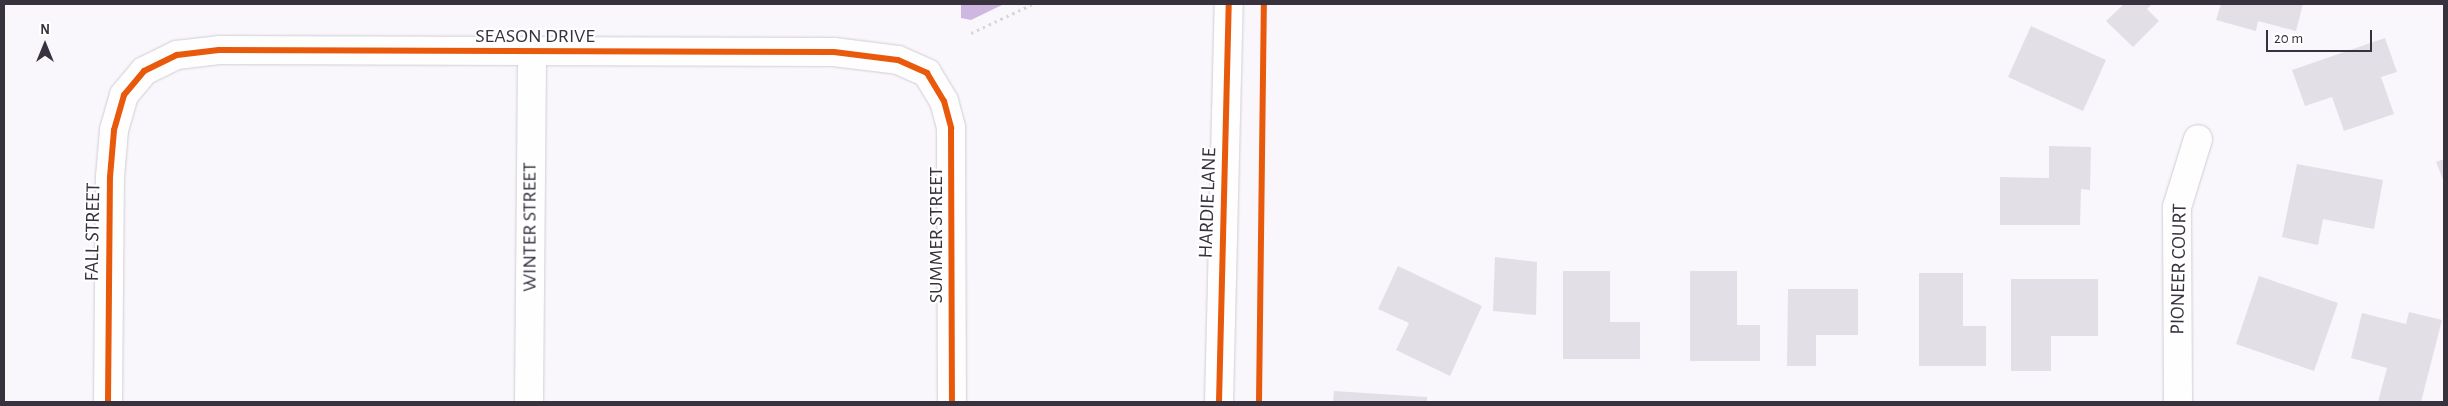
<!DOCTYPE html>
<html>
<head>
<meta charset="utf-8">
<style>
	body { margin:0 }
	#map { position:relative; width:2448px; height:406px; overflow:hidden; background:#f9f7fb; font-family:"Alegreya Sans",sans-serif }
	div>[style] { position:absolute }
	.water>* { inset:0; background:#ceb7e0 }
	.building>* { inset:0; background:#e3dfe7 }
	.path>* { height:3px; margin-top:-1.5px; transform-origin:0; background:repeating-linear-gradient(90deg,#d6d5d8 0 2.5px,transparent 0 6.5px) }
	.roads { filter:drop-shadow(0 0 1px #d1cdd4) drop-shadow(0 0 1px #d1cdd4) }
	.minor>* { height:28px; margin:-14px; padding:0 14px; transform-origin:14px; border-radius:14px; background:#fefefe }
	.cycleway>* { height:6px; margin:-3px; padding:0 3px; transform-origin:3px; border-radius:3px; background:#e8590c }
	span { translate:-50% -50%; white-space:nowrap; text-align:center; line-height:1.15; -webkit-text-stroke:4px #fff; paint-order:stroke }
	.street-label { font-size:20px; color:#38323e }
	.frame { position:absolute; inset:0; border:5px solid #38323e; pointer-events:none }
	.north { position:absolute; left:20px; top:20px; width:50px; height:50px; -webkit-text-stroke:4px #fff; paint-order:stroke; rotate:0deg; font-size:14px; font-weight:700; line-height:20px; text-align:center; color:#38323e }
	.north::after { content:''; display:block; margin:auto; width:18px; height:22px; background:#38323e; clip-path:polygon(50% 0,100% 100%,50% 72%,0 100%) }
	.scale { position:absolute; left:2266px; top:30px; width:106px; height:22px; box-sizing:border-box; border:2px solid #38323e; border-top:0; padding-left:6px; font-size:15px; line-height:18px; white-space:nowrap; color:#38323e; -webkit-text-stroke:4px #fff; paint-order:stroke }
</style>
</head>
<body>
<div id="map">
	<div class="water">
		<i style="clip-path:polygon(961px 4px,1004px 4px,971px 20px,961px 18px)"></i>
	</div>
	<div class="building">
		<i style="clip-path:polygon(2124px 4px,2152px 4px,2147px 9px,2159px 21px,2133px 47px,2106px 21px)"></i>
		<i style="clip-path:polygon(2221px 4px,2303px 4px,2296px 31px,2258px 21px,2256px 31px,2216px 20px)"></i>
		<i style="clip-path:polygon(2031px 26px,2106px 60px,2083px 111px,2008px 77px)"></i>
		<i style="clip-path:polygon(2385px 38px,2397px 72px,2381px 77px,2394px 114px,2344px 131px,2332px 97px,2305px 106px,2292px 70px)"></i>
		<i style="clip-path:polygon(2049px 146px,2091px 147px,2090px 190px,2081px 189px,2080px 225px,2000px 225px,2000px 177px,2049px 178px)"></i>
		<i style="clip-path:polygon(2444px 159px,2444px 182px,2436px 162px)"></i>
		<i style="clip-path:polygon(2297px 164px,2383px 180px,2374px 229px,2323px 219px,2318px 245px,2282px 237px)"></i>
		<i style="clip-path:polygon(1495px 257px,1537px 262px,1536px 315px,1493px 311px)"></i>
		<i style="clip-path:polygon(1398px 266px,1482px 306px,1450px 376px,1396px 350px,1409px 323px,1378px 309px)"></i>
		<i style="clip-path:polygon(1563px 271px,1610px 271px,1610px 322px,1640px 322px,1640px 359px,1563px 359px)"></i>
		<i style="clip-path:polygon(1690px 271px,1737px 271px,1737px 325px,1760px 325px,1760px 361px,1690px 361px)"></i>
		<i style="clip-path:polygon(1919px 273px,1963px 273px,1963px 326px,1986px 326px,1986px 366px,1919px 366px)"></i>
		<i style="clip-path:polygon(2259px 276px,2338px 303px,2314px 371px,2236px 344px)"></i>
		<i style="clip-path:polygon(2011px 279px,2098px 279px,2098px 336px,2051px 336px,2051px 371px,2011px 371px)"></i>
		<i style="clip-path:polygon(1788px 289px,1858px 289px,1858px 335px,1816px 335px,1816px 366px,1787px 366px)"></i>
		<i style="clip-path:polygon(2409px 312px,2442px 320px,2421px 402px,2378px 402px,2387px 368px,2351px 358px,2362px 313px,2406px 324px)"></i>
		<i style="clip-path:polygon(1334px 391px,1427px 397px,1427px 402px,1333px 402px)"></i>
	</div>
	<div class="path">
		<i style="left:971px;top:33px;width:68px;rotate:-25.1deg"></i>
	</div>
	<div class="roads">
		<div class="minor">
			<i style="left:108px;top:402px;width:225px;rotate:-89.5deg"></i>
			<i style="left:110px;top:177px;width:47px;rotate:-85.1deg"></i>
			<i style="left:114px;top:130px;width:36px;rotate:-74deg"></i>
			<i style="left:124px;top:95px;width:31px;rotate:-50deg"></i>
			<i style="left:144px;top:71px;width:37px;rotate:-26deg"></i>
			<i style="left:177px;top:55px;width:42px;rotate:-6.8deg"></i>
			<i style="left:219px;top:50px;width:615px;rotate:0.19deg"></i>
			<i style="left:834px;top:52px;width:64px;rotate:7.1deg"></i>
			<i style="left:898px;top:60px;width:32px;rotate:24deg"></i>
			<i style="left:927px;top:73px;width:33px;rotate:59deg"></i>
			<i style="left:944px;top:101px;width:28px;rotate:75deg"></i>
			<i style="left:951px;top:128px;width:274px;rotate:89.8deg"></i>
			<i style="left:529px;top:402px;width:350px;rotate:-89.5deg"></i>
			<i style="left:1219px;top:402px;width:398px;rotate:-88.6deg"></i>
			<i style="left:2178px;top:402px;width:195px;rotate:-90.3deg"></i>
			<i style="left:2177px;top:207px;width:71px;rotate:-72.8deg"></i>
		</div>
	</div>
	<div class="cycleway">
		<i style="left:108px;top:402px;width:225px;rotate:-89.5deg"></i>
		<i style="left:110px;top:177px;width:47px;rotate:-85.1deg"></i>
		<i style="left:114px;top:130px;width:36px;rotate:-74deg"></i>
		<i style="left:124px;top:95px;width:31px;rotate:-50deg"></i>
		<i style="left:144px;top:71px;width:37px;rotate:-26deg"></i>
		<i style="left:177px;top:55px;width:42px;rotate:-6.8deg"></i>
		<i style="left:219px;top:50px;width:615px;rotate:0.19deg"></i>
		<i style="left:834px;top:52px;width:64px;rotate:7.1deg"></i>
		<i style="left:898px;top:60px;width:32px;rotate:24deg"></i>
		<i style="left:927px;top:73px;width:33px;rotate:59deg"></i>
		<i style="left:944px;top:101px;width:28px;rotate:75deg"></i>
		<i style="left:951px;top:128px;width:274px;rotate:89.8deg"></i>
		<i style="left:1219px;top:402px;width:398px;rotate:-88.6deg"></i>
		<i style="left:1259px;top:402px;width:398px;rotate:-89.3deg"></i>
	</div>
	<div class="street-label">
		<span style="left:535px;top:36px">SEASON DRIVE</span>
		<span style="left:1208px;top:203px;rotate:-88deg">HARDIE LANE</span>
		<span style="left:530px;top:227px;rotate:-90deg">WINTER STREET</span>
		<span style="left:93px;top:232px;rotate:-89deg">FALL STREET</span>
		<span style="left:936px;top:235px;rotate:-90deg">SUMMER STREET</span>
		<span style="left:2179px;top:269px;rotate:-89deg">PIONEER COURT</span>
	</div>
	<div class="frame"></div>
	<div class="north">N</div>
	<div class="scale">20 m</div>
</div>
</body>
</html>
